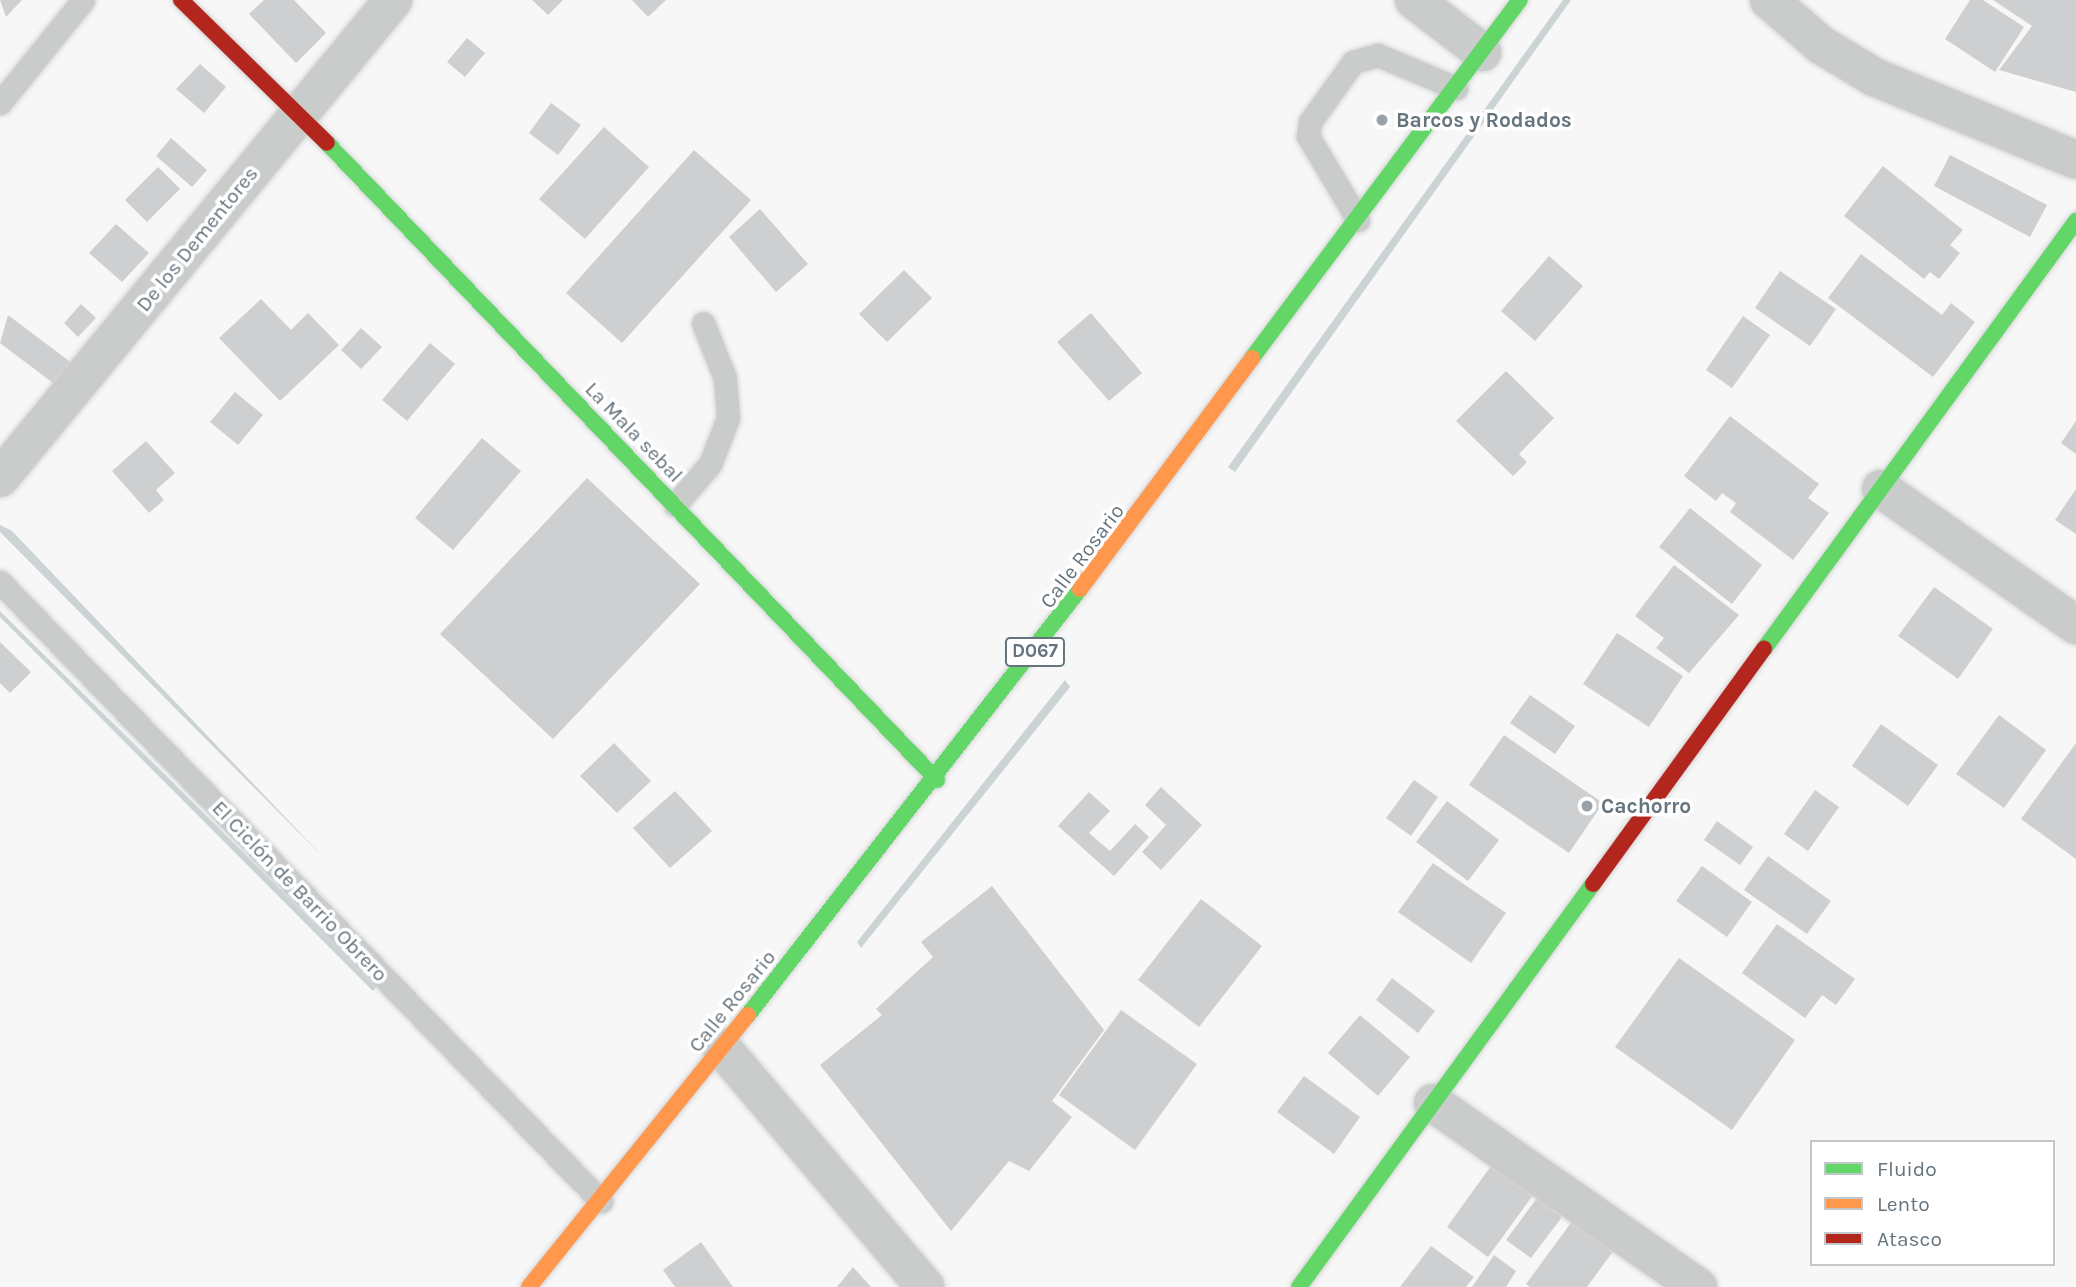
<!DOCTYPE html>
<html>
<head>
<meta charset="utf-8">
<style>
	body { margin:0 }
	#map { position:relative; width:2076px; height:1287px; overflow:hidden; background:#f7f7f7; font-family:Karla,sans-serif }
	div>[style] { position:absolute }
	.water>* { inset:0; background:#ccd3d5 }
	.building>* { inset:0; background:#cecfd0 }
	.roads { filter:drop-shadow(0 0 2px #d3d4d5) drop-shadow(0 0 2px #d3d4d5) }
	.lane>* { height:23px; margin:-11.5px; padding:0 11.5px; transform-origin:11.5px; border-radius:11.5px; background:#cacccc }
	.street>* { height:38px; margin:-19px; padding:0 19px; transform-origin:19px; border-radius:19px; background:#cacccc }
	.fast>* { height:16px; margin:-8px; padding:0 8px; transform-origin:8px; border-radius:8px; background:#63d668 }
	.slow>* { height:16px; margin:-8px; padding:0 8px; transform-origin:8px; border-radius:8px; background:#ff974d }
	.jam>* { height:16px; margin:-8px; padding:0 8px; transform-origin:8px; border-radius:8px; background:#b3261e }
	.dots>* { width:19px; height:19px; translate:-50% -50%; box-sizing:border-box; border:4px solid #fff; border-radius:50% }
	span { translate:-50% -50%; white-space:nowrap; text-align:center; line-height:1.15; -webkit-text-stroke:7px #fff; paint-order:stroke }
	.shield-label span { padding:2px 5px; background:#fff; border:2px solid; border-radius:5px; -webkit-text-stroke-width:0 }
	.shield-label { font-size:19px; color:#66747e; font-weight:700 }
	.poi-label { font-size:21px; color:#66747e; font-weight:700 }
	.left { translate:0 -50%; text-align:left }
	.street-label { font-size:21px; color:#66747e }
	.legend { position:absolute; left:1810px; top:1140px; width:245px; height:126px; box-sizing:border-box; background:#fff; border:2px solid #c2c7cb; margin:0; padding:9px 12px; list-style:none; font-size:21px; color:#66747e }
	.legend li { display:flex; align-items:center; gap:14px; height:35px }
	.legend b { width:35px; border:2px solid #c2c7cb }
</style>
</head>
<body>
<div id="map">
	<div class="water">
		<i style="clip-path:polygon(1563px 0,1571px 0,1235px 472px,1228px 467px)"></i>
		<i style="clip-path:polygon(0 525px,12px 531px,327px 861px,0 532px)"></i>
		<i style="clip-path:polygon(0 611px,377px 985px,373px 991px,0 617px)"></i>
		<i style="clip-path:polygon(1065px 680px,1070px 687px,861px 948px,857px 942px)"></i>
	</div>
	<div class="building">
		<i style="clip-path:polygon(0 0,22px 0,6px 17px)"></i>
		<i style="clip-path:polygon(264px 0,294px 0,326px 33px,296px 63px,249px 14px)"></i>
		<i style="clip-path:polygon(532px 0,563px 0,548px 15px)"></i>
		<i style="clip-path:polygon(632px 0,666px 0,648px 17px)"></i>
		<i style="clip-path:polygon(1970px 0,1983px 0,2024px 27px,1995px 72px,1945px 39px)"></i>
		<i style="clip-path:polygon(1993px 0,2076px 0,2076px 92px,1999px 70px,2032px 26px)"></i>
		<i style="clip-path:polygon(467px 38px,485px 53px,465px 77px,447px 62px)"></i>
		<i style="clip-path:polygon(200px 64px,226px 87px,204px 113px,176px 89px)"></i>
		<i style="clip-path:polygon(551px 103px,581px 125px,558px 155px,529px 133px)"></i>
		<i style="clip-path:polygon(604px 127px,649px 167px,585px 239px,539px 199px)"></i>
		<i style="clip-path:polygon(171px 138px,207px 170px,192px 187px,156px 156px)"></i>
		<i style="clip-path:polygon(694px 150px,751px 200px,622px 343px,566px 293px)"></i>
		<i style="clip-path:polygon(1950px 155px,2047px 205px,2030px 237px,1934px 186px)"></i>
		<i style="clip-path:polygon(1883px 166px,1963px 230px,1950px 245px,1960px 253px,1939px 279px,1930px 272px,1924px 279px,1844px 216px)"></i>
		<i style="clip-path:polygon(158px 167px,180px 189px,147px 222px,125px 200px)"></i>
		<i style="clip-path:polygon(760px 209px,808px 264px,776px 292px,729px 237px)"></i>
		<i style="clip-path:polygon(116px 224px,149px 253px,122px 282px,89px 253px)"></i>
		<i style="clip-path:polygon(1861px 254px,1942px 315px,1951px 303px,1975px 322px,1933px 377px,1828px 298px)"></i>
		<i style="clip-path:polygon(1549px 256px,1583px 286px,1535px 341px,1501px 311px)"></i>
		<i style="clip-path:polygon(904px 270px,932px 298px,887px 342px,859px 314px)"></i>
		<i style="clip-path:polygon(1780px 271px,1836px 309px,1810px 346px,1755px 308px)"></i>
		<i style="clip-path:polygon(261px 299px,291px 330px,308px 313px,339px 345px,280px 401px,219px 338px)"></i>
		<i style="clip-path:polygon(81px 304px,96px 318px,78px 337px,64px 323px)"></i>
		<i style="clip-path:polygon(1091px 313px,1142px 373px,1109px 401px,1057px 342px)"></i>
		<i style="clip-path:polygon(8px 315px,73px 364px,57px 386px,0 343px)"></i>
		<i style="clip-path:polygon(1743px 316px,1770px 335px,1732px 388px,1706px 370px)"></i>
		<i style="clip-path:polygon(361px 328px,382px 347px,361px 369px,341px 350px)"></i>
		<i style="clip-path:polygon(430px 343px,455px 364px,407px 421px,382px 400px)"></i>
		<i style="clip-path:polygon(1506px 371px,1554px 418px,1519px 454px,1527px 462px,1513px 476px,1456px 421px)"></i>
		<i style="clip-path:polygon(235px 392px,263px 415px,238px 445px,210px 422px)"></i>
		<i style="clip-path:polygon(1730px 416px,1819px 484px,1808px 498px,1829px 513px,1793px 560px,1730px 512px,1736px 503px,1722px 493px,1716px 501px,1684px 476px)"></i>
		<i style="clip-path:polygon(2076px 421px,2076px 454px,2061px 443px)"></i>
		<i style="clip-path:polygon(482px 438px,521px 471px,453px 550px,415px 518px)"></i>
		<i style="clip-path:polygon(146px 441px,175px 473px,156px 490px,164px 500px,149px 513px,112px 471px)"></i>
		<i style="clip-path:polygon(587px 478px,700px 584px,553px 739px,440px 634px)"></i>
		<i style="clip-path:polygon(2076px 489px,2076px 534px,2055px 520px)"></i>
		<i style="clip-path:polygon(1690px 508px,1762px 565px,1732px 604px,1659px 547px)"></i>
		<i style="clip-path:polygon(1674px 565px,1739px 615px,1689px 673px,1656px 648px,1664px 638px,1635px 616px)"></i>
		<i style="clip-path:polygon(1934px 587px,1993px 629px,1958px 679px,1898px 636px)"></i>
		<i style="clip-path:polygon(1617px 633px,1683px 676px,1649px 727px,1583px 684px)"></i>
		<i style="clip-path:polygon(0 642px,31px 672px,10px 693px,0 683px)"></i>
		<i style="clip-path:polygon(1530px 695px,1575px 726px,1555px 754px,1510px 723px)"></i>
		<i style="clip-path:polygon(1999px 715px,2046px 750px,2004px 808px,1956px 774px)"></i>
		<i style="clip-path:polygon(1881px 724px,1938px 765px,1908px 806px,1852px 766px)"></i>
		<i style="clip-path:polygon(1504px 735px,1603px 803px,1569px 853px,1469px 785px)"></i>
		<i style="clip-path:polygon(614px 743px,651px 781px,617px 813px,580px 776px)"></i>
		<i style="clip-path:polygon(2076px 743px,2076px 859px,2021px 819px)"></i>
		<i style="clip-path:polygon(1414px 780px,1438px 797px,1411px 836px,1386px 818px)"></i>
		<i style="clip-path:polygon(1161px 787px,1202px 825px,1161px 870px,1142px 852px,1166px 825px,1145px 805px)"></i>
		<i style="clip-path:polygon(1815px 790px,1839px 807px,1808px 851px,1784px 834px)"></i>
		<i style="clip-path:polygon(675px 791px,712px 831px,670px 868px,633px 828px)"></i>
		<i style="clip-path:polygon(1089px 792px,1110px 811px,1089px 833px,1110px 851px,1135px 824px,1149px 837px,1114px 876px,1058px 826px)"></i>
		<i style="clip-path:polygon(1447px 801px,1499px 840px,1468px 881px,1416px 842px)"></i>
		<i style="clip-path:polygon(1717px 821px,1753px 847px,1740px 865px,1704px 840px)"></i>
		<i style="clip-path:polygon(1768px 856px,1831px 901px,1807px 934px,1744px 890px)"></i>
		<i style="clip-path:polygon(1433px 863px,1506px 913px,1471px 963px,1398px 912px)"></i>
		<i style="clip-path:polygon(1702px 866px,1752px 902px,1727px 937px,1676px 901px)"></i>
		<i style="clip-path:polygon(992px 886px,1104px 1030px,1052px 1101px,1072px 1117px,1029px 1171px,1009px 1161px,951px 1231px,820px 1065px,882px 1015px,876px 1009px,933px 957px,921px 942px)"></i>
		<i style="clip-path:polygon(1201px 899px,1262px 946px,1199px 1027px,1138px 980px)"></i>
		<i style="clip-path:polygon(1777px 924px,1855px 979px,1836px 1005px,1822px 995px,1805px 1018px,1742px 973px)"></i>
		<i style="clip-path:polygon(1679px 958px,1795px 1040px,1732px 1130px,1615px 1047px)"></i>
		<i style="clip-path:polygon(1392px 978px,1435px 1011px,1418px 1033px,1376px 1000px)"></i>
		<i style="clip-path:polygon(1121px 1010px,1197px 1064px,1135px 1150px,1059px 1095px)"></i>
		<i style="clip-path:polygon(1360px 1015px,1410px 1057px,1378px 1096px,1328px 1053px)"></i>
		<i style="clip-path:polygon(1304px 1076px,1360px 1117px,1334px 1154px,1277px 1112px)"></i>
		<i style="clip-path:polygon(1491px 1166px,1533px 1195px,1488px 1257px,1447px 1227px)"></i>
		<i style="clip-path:polygon(1537px 1198px,1562px 1217px,1531px 1258px,1506px 1240px)"></i>
		<i style="clip-path:polygon(1573px 1220px,1614px 1250px,1587px 1287px,1530px 1287px,1526px 1284px)"></i>
		<i style="clip-path:polygon(701px 1242px,733px 1287px,675px 1287px,663px 1270px)"></i>
		<i style="clip-path:polygon(1431px 1246px,1474px 1277px,1466px 1287px,1400px 1287px)"></i>
		<i style="clip-path:polygon(1494px 1255px,1516px 1271px,1506px 1287px,1472px 1287px)"></i>
		<i style="clip-path:polygon(853px 1267px,871px 1287px,837px 1287px)"></i>
	</div>
	<div class="roads">
		<div class="lane">
			<i style="left:0;top:103px;width:132px;rotate:-51.1deg"></i>
			<i style="left:1358px;top:220px;width:98px;rotate:-120.8deg"></i>
			<i style="left:1308px;top:136px;width:14px;rotate:-82deg"></i>
			<i style="left:1310px;top:122px;width:74px;rotate:-54.4deg"></i>
			<i style="left:1353px;top:62px;width:26px;rotate:-16deg"></i>
			<i style="left:1378px;top:55px;width:85px;rotate:22.9deg"></i>
			<i style="left:675px;top:505px;width:54px;rotate:-49.5deg"></i>
			<i style="left:710px;top:464px;width:49px;rotate:-68.6deg"></i>
			<i style="left:728px;top:418px;width:40px;rotate:-94.3deg"></i>
			<i style="left:725px;top:378px;width:59px;rotate:-111.8deg"></i>
			<i style="left:0;top:582px;width:863px;rotate:45.85deg"></i>
		</div>
		<div class="street">
			<i style="left:1414px;top:0;width:86px;rotate:37.4deg"></i>
			<i style="left:1769px;top:0;width:69px;rotate:40.9deg"></i>
			<i style="left:1821px;top:45px;width:62px;rotate:31.1deg"></i>
			<i style="left:1874px;top:77px;width:218px;rotate:22.3deg"></i>
			<i style="left:0;top:478px;width:619px;rotate:-50.57deg"></i>
			<i style="left:1881px;top:489px;width:238px;rotate:34.9deg"></i>
			<i style="left:721px;top:1047px;width:315px;rotate:49.6deg"></i>
			<i style="left:1433px;top:1103px;width:323px;rotate:34.8deg"></i>
		</div>
		<div class="fast">
			<i style="left:327px;top:143px;width:882px;rotate:46.24deg"></i>
			<i style="left:1252px;top:358px;width:447px;rotate:-53.2deg"></i>
			<i style="left:1764px;top:649px;width:530px;rotate:-53.91deg"></i>
			<i style="left:748px;top:1015px;width:540px;rotate:-52.07deg"></i>
			<i style="left:1299px;top:1287px;width:499px;rotate:-53.9deg"></i>
		</div>
		<div class="slow">
			<i style="left:1080px;top:589px;width:288px;rotate:-53.3deg"></i>
			<i style="left:529px;top:1287px;width:349px;rotate:-51.2deg"></i>
		</div>
		<div class="jam">
			<i style="left:181px;top:0;width:204px;rotate:44.4deg"></i>
			<i style="left:1593px;top:884px;width:291px;rotate:-54deg"></i>
		</div>
	</div>
	<div class="dots">
		<i style="left:1382px;top:120px;background:#99a2a8"></i>
		<i style="left:1587px;top:806px;background:#99a2a8"></i>
	</div>
	<div class="shield-label">
		<span style="left:1035px;top:652px">D067</span>
	</div>
	<div class="poi-label">
		<span class="left" style="left:1396px;top:120px">Barcos y Rodados</span>
		<span class="left" style="left:1601px;top:806px">Cachorro</span>
	</div>
	<div class="street-label">
		<span style="left:197px;top:239px;rotate:-51deg">De los Dementores</span>
		<span style="left:634px;top:432px;rotate:46deg">La Mala sebal</span>
		<span style="left:1082px;top:556px;rotate:-53deg">Calle Rosario</span>
		<span style="left:300px;top:891px;rotate:46deg">El Ciclón de Barrio Obrero</span>
		<span style="left:732px;top:1001px;rotate:-51deg">Calle Rosario</span>
	</div>
	<ul class="legend">
	<li><b style="height:9px;background:#63d668"></b>Fluido</li>
	<li><b style="height:9px;background:#ff974d"></b>Lento</li>
	<li><b style="height:9px;background:#b3261e"></b>Atasco</li>
	</ul>
</div>
</body>
</html>
